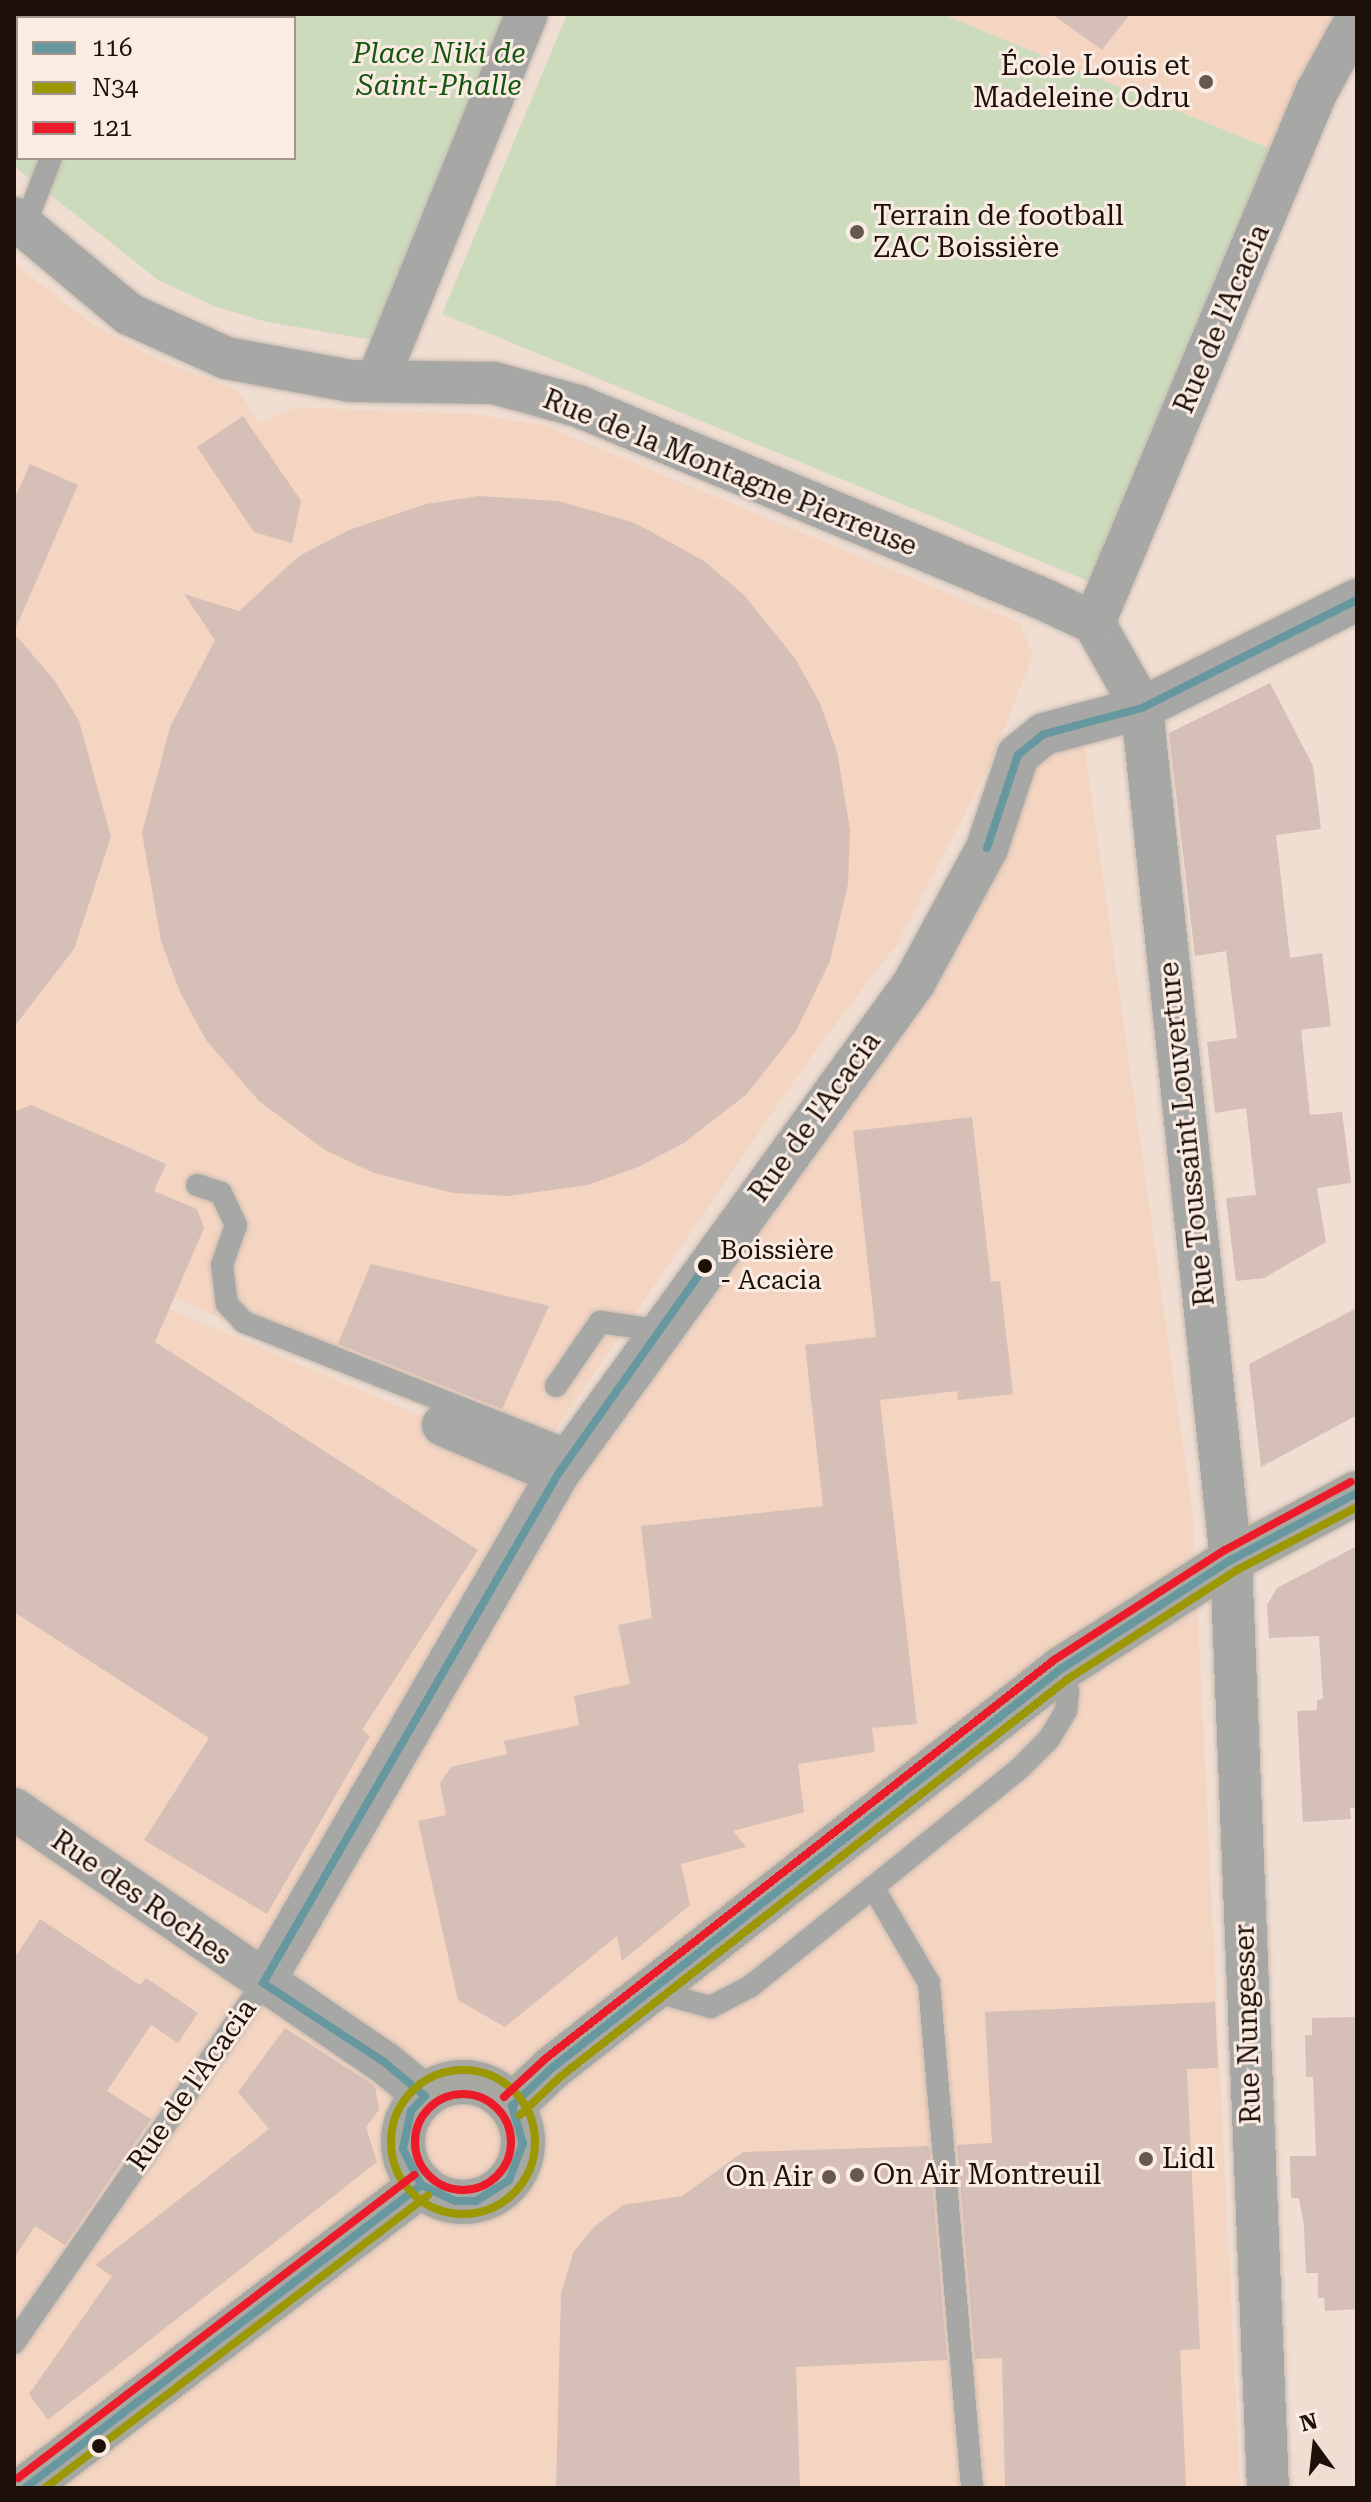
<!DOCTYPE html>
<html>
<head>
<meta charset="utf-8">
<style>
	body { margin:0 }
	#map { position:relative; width:1371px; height:2502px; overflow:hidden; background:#f0ded2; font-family:"Roboto Serif",serif }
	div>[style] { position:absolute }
	.built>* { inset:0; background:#f4d5c2 }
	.green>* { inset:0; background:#cddbbd }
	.building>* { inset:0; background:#d5bfb6 }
	.roads { filter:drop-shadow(0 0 2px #c7bab0) drop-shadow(0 0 2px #c7bab0) }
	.lane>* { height:22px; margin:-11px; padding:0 11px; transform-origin:11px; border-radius:11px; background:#a7a8a5 }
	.street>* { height:42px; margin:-21px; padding:0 21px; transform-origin:21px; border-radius:21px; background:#a7a8a5 }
	.secondary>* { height:44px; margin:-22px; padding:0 22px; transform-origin:22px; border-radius:22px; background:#a7a8a2 }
	.secondary>.ring { margin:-22px; padding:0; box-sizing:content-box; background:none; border:44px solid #a7a8a2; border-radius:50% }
	.bus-1>* { height:8px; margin:-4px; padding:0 4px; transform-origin:4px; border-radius:4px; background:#67989f }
	.bus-2>* { height:8px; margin:-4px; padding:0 4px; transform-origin:4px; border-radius:4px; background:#9b9803 }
	.bus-2>.ring { margin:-4px; padding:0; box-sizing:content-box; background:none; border:8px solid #9b9803; border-radius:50% }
	.bus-3>* { height:8px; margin:-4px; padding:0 4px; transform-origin:4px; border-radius:4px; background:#ed1b2a }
	.bus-3>.ring { margin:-4px; padding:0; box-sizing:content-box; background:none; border:8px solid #ed1b2a; border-radius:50% }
	.dots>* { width:22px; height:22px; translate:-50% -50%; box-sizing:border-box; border:4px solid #faece3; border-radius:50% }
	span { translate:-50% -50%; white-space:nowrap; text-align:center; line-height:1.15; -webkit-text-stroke:6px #faece3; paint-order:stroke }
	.bus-label { font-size:26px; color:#1c1009 }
	.left { translate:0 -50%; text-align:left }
	.park-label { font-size:28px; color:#14560f; font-style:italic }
	.poi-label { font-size:28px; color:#1c1009 }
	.right { translate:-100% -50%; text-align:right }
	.street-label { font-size:28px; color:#1c1009 }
	.frame { position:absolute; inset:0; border:16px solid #1c1009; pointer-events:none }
	.legend { position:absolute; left:16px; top:16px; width:280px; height:144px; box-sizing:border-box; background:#faece3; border:2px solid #a1948c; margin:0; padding:10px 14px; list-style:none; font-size:24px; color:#1c1009 }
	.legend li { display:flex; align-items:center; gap:16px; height:40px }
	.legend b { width:40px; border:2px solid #a1948c }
	.north { position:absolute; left:1275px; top:2406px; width:80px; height:80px; -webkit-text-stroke:6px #faece3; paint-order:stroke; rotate:345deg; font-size:22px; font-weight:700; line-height:32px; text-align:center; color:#1c1009 }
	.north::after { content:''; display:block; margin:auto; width:28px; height:36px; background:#1c1009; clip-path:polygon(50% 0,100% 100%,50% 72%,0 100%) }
</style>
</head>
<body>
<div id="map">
	<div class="built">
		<i style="clip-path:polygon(942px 14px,1334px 14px,1273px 150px)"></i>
		<i style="clip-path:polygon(14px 264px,94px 325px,159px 360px,239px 391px,259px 423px,296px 408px,313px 408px,473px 414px,543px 425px,1019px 623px,1033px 655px,990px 765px,897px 944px,812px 1055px,539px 1454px,14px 1230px)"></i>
		<i style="clip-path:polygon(1081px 722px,1193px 1516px,1240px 2488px,14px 2488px,14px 1243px,558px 1474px,914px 983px,1018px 755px)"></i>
	</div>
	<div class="green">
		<i style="clip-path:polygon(evenodd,14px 14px,514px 14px,379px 341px,267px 322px,216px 307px,158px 280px,14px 166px,14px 14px,18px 18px,294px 18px,294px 158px,18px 158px,18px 18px)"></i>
		<i style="clip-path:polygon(567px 14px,942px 14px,1273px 150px,1093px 583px,442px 314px)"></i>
	</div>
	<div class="building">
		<i style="clip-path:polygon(1052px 14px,1130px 14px,1102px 50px)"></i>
		<i style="clip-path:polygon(243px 416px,301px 501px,292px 543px,254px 532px,197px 447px)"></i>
		<i style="clip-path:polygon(30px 464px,78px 485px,14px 632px,14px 500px)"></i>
		<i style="clip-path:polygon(479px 496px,558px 501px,635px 523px,704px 561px,744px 595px,794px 657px,820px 703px,837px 752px,850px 830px,848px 884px,830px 961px,796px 1031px,747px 1094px,684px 1143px,638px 1167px,588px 1185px,508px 1196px,453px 1193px,374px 1173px,325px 1150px,259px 1101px,206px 1040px,180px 992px,161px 941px,142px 833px,170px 727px,215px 640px,184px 594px,239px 611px,299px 556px,349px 530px,426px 504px)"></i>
		<i style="clip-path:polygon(14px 633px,55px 681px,79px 721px,111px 837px,74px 949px,14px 1027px)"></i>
		<i style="clip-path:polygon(1270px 683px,1313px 766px,1321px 829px,1276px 835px,1290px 958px,1322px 953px,1331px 1026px,1301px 1030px,1310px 1115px,1342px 1112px,1351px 1183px,1317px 1188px,1326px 1242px,1264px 1278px,1236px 1281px,1226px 1198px,1256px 1195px,1246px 1108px,1215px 1113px,1207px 1042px,1237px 1038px,1226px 951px,1195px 956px,1169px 733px)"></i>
		<i style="clip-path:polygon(31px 1105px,166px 1164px,154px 1191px,197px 1209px,204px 1228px,155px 1342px,478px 1550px,362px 1730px,370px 1736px,267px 1914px,144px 1840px,209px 1738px,14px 1612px,14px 1112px)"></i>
		<i style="clip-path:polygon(972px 1117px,991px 1282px,1000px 1281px,1013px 1394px,958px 1400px,957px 1391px,880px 1400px,917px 1724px,872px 1728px,875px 1752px,798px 1764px,804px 1812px,733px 1831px,746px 1847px,681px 1864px,690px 1905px,622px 1961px,617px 1936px,505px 2027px,458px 2000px,418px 1821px,446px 1815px,440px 1783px,451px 1767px,507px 1754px,504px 1741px,579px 1725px,574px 1696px,630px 1684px,618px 1625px,652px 1618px,641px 1526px,823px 1506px,805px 1345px,876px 1337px,853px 1131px)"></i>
		<i style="clip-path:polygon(371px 1264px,549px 1306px,502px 1409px,338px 1344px)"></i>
		<i style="clip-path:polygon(1357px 1308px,1357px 1415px,1261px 1467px,1249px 1364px)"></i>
		<i style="clip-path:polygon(1357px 1546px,1357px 1808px,1350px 1808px,1351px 1819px,1303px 1822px,1297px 1711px,1317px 1710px,1317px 1700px,1323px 1699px,1319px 1636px,1269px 1638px,1267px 1605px,1277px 1588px)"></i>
		<i style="clip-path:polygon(40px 1919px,140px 1985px,146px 1978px,198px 2013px,178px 2043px,151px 2025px,107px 2091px,151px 2119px,65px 2245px,35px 2226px,14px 2258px,14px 1959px)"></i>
		<i style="clip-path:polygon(1215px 2002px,1218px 2068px,1187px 2069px,1200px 2349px,1180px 2350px,1186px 2488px,1005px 2488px,1002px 2358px,975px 2359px,957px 2145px,992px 2143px,985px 2012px)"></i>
		<i style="clip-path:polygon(1357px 2017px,1357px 2309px,1325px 2311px,1324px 2298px,1318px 2298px,1318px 2273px,1306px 2273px,1304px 2226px,1299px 2198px,1291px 2198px,1290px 2156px,1316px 2156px,1313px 2077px,1306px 2077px,1305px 2035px,1312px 2035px,1312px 2018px)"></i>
		<i style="clip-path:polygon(285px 2028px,375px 2086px,379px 2110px,366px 2127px,377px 2162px,48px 2420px,29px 2394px,112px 2276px,95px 2265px,269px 2129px,238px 2092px)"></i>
		<i style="clip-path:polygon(929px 2146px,947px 2360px,796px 2367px,800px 2488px,556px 2488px,561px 2293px,574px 2251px,595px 2226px,623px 2205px,682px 2196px,743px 2152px)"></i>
	</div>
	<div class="roads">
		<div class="lane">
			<i style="left:109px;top:18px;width:4px;rotate:-63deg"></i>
			<i style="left:24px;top:227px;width:74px;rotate:-68.6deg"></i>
			<i style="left:197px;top:1185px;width:25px;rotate:18deg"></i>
			<i style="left:221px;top:1193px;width:35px;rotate:65deg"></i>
			<i style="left:236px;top:1225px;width:42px;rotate:109.3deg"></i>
			<i style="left:222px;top:1265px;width:39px;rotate:83deg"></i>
			<i style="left:227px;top:1304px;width:25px;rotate:47deg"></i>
			<i style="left:244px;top:1322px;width:354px;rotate:21.6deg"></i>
			<i style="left:556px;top:1386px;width:78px;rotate:-55.5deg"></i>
			<i style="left:600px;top:1322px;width:59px;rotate:7.9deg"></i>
			<i style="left:873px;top:1887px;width:111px;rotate:59.7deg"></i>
			<i style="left:929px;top:1983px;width:507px;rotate:85.13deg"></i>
			<i style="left:652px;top:1991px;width:61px;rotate:15.2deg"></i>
			<i style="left:711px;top:2007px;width:45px;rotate:-27.7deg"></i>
			<i style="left:751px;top:1986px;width:343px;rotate:-39deg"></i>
			<i style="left:1018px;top:1770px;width:44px;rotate:-45deg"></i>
			<i style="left:1049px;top:1739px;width:33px;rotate:-59deg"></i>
			<i style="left:1066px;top:1711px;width:20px;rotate:-84deg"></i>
			<i style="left:1068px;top:1691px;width:23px;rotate:-108deg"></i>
			<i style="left:14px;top:2343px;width:438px;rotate:-55.3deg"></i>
		</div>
		<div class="street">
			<i style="left:14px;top:218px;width:150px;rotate:39.9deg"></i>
			<i style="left:129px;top:314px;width:107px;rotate:24.4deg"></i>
			<i style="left:226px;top:358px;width:126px;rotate:10.5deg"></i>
			<i style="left:350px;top:381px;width:144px;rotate:0.8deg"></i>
			<i style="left:494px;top:383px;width:87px;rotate:15.3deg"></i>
			<i style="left:578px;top:406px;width:503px;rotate:22.54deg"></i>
			<i style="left:1043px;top:599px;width:56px;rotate:25.2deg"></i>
			<i style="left:1094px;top:623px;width:98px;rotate:60.5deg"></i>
			<i style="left:1142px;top:708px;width:857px;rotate:84.04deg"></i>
			<i style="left:1231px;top:1560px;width:929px;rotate:87.72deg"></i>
			<i style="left:377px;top:381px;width:396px;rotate:-67.8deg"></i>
			<i style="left:1094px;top:623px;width:575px;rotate:-67.27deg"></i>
			<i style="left:1316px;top:93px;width:85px;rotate:-61.3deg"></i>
			<i style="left:443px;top:1425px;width:125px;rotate:23.1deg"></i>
			<i style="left:14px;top:1809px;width:448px;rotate:34.4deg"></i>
			<i style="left:384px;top:2062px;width:53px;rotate:39.7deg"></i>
			<i style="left:263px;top:1983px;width:588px;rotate:-59.9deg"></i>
			<i style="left:558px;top:1474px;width:606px;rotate:-54.06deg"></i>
			<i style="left:914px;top:983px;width:153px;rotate:-61.6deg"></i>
			<i style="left:987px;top:848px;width:98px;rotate:-71.6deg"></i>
			<i style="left:1018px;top:755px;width:33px;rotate:-39deg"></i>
			<i style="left:1044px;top:734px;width:101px;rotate:-14.9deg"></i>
			<i style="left:1142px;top:708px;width:241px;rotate:-26.7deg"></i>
		</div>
		<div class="secondary">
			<i class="ring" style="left:403px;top:2082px;width:76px;height:76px"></i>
			<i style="left:512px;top:2106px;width:55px;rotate:-43.5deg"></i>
			<i style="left:552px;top:2068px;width:647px;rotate:-38.09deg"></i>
			<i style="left:1061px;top:1669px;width:202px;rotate:-32.7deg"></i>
			<i style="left:1231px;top:1560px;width:143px;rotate:-28deg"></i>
			<i style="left:25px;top:2488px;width:499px;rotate:-37.4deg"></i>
		</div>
	</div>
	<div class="bus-1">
		<i style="left:987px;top:848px;width:98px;rotate:-71.6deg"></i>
		<i style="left:1018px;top:755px;width:33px;rotate:-39deg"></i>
		<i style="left:1044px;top:734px;width:101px;rotate:-14.9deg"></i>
		<i style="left:1142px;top:708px;width:241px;rotate:-26.7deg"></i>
		<i style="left:263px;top:1983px;width:588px;rotate:-59.9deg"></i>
		<i style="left:558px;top:1474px;width:260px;rotate:-54.7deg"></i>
		<i style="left:263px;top:1983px;width:145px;rotate:33.1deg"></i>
		<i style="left:384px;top:2062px;width:53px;rotate:39.7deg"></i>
		<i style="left:425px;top:2096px;width:21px;rotate:133deg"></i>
		<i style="left:411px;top:2111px;width:39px;rotate:102deg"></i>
		<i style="left:403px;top:2149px;width:40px;rotate:63.4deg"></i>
		<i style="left:421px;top:2185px;width:38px;rotate:25deg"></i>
		<i style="left:456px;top:2201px;width:20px"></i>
		<i style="left:476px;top:2201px;width:39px;rotate:-32deg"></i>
		<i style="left:509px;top:2180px;width:39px;rotate:-69deg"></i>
		<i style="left:523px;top:2144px;width:40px;rotate:-106deg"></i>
		<i style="left:512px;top:2106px;width:55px;rotate:-43.5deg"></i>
		<i style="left:552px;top:2068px;width:647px;rotate:-38.09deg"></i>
		<i style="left:1061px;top:1669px;width:202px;rotate:-32.7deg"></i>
		<i style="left:1231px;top:1560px;width:143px;rotate:-28deg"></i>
		<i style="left:25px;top:2488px;width:499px;rotate:-37.4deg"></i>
	</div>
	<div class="bus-2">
		<i class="ring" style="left:391px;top:2070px;width:136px;height:136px"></i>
		<i style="left:520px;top:2115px;width:55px;rotate:-43.5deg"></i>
		<i style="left:560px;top:2077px;width:645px;rotate:-38.08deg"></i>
		<i style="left:1068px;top:1679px;width:201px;rotate:-32.8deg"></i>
		<i style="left:1237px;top:1570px;width:136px;rotate:-27.7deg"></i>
		<i style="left:45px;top:2488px;width:482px;rotate:-37.4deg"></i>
	</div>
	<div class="bus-3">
		<i class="ring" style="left:415px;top:2094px;width:88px;height:88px"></i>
		<i style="left:504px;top:2097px;width:56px;rotate:-42.8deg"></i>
		<i style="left:545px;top:2059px;width:647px;rotate:-38.09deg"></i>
		<i style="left:1054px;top:1660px;width:203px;rotate:-32.8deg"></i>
		<i style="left:1225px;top:1550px;width:143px;rotate:-28.4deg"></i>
		<i style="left:18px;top:2478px;width:499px;rotate:-37.4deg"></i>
	</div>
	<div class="dots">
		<i style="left:1206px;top:82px;background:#66584f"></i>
		<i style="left:857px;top:232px;background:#66584f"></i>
		<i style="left:705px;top:1266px;background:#1c1009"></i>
		<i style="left:1146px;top:2159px;background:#66584f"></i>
		<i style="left:857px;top:2175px;background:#66584f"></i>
		<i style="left:829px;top:2177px;background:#66584f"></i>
		<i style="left:99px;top:2446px;background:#1c1009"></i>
	</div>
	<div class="bus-label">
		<span class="left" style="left:720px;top:1266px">Boissière<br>- Acacia</span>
	</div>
	<div class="park-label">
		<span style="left:439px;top:70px">Place Niki de<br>Saint-Phalle</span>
	</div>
	<div class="poi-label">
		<span class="right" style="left:1190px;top:82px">École Louis et<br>Madeleine Odru</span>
		<span class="left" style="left:873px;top:232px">Terrain de football<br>ZAC Boissière</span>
		<span class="left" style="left:1162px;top:2159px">Lidl</span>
		<span class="left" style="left:873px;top:2175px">On Air Montreuil</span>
		<span class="right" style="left:813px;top:2177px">On Air</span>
	</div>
	<div class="street-label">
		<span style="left:1222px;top:319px;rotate:-67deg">Rue de l'Acacia</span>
		<span style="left:730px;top:473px;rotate:22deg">Rue de la Montagne Pierreuse</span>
		<span style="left:815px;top:1117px;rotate:-54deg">Rue de l'Acacia</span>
		<span style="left:1187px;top:1134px;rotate:-96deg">Rue Toussaint Louverture</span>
		<span style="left:141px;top:1898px;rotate:35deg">Rue des Roches</span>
		<span style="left:1248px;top:2024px;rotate:-92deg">Rue Nungesser</span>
		<span style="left:192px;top:2085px;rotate:-55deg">Rue de l'Acacia</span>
	</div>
	<div class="frame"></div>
	<ul class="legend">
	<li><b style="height:10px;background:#67989f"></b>116</li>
	<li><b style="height:10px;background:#9b9803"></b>N34</li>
	<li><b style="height:10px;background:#ed1b2a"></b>121</li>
	</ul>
	<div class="north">N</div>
</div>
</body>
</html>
